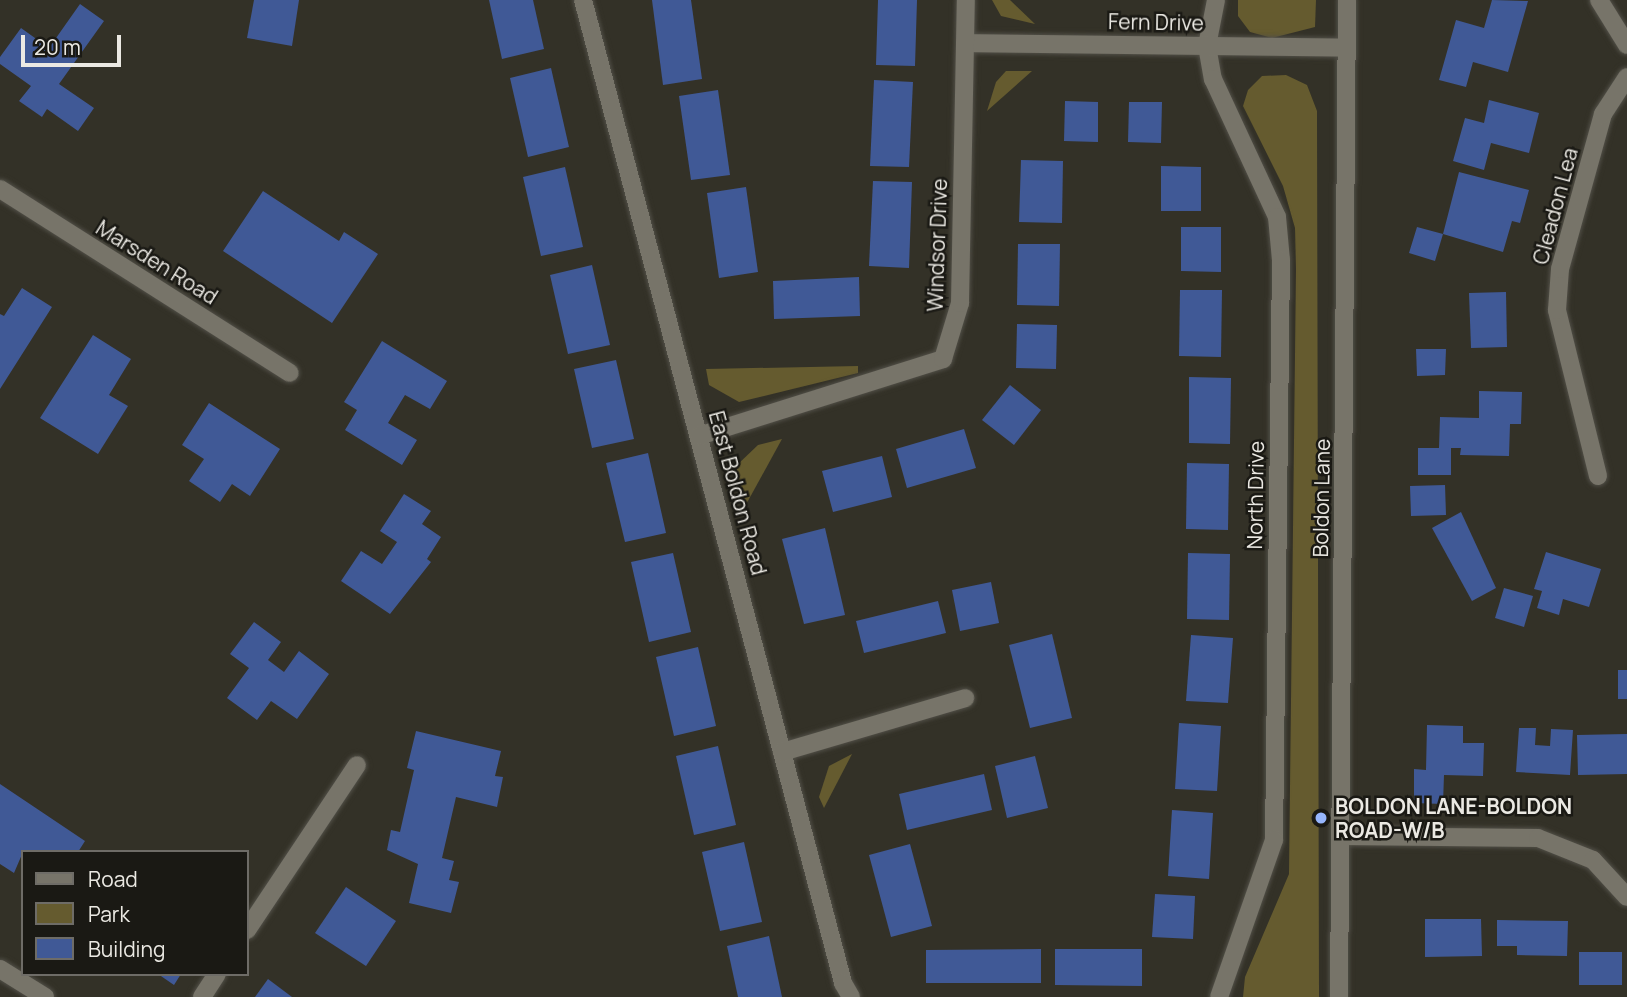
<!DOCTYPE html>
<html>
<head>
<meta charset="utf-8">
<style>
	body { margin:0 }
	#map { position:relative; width:1627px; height:997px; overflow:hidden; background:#333127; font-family:Manrope,sans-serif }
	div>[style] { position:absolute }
	.green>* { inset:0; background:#655b2f }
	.building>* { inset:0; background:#405996 }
	.roads { filter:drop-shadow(0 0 2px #514f47) drop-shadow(0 0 2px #514f47) }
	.service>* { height:18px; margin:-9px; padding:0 9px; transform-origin:9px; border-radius:9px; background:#777469 }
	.minor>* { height:18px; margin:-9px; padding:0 9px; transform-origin:9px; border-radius:9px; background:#777469 }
	.tertiary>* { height:18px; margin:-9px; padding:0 9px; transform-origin:9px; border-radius:9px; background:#777469 }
	.dots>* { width:19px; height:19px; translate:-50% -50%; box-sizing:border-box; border:4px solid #1a1914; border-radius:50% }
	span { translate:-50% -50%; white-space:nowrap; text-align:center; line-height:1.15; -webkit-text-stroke:5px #1a1914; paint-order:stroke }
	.street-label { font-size:21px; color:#ebe9e3 }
	.poi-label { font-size:21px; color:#ebe9e3; font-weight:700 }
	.left { translate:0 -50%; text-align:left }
	.legend { position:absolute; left:21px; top:850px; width:228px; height:126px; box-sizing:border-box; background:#1a1914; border:2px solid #6e6c67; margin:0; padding:9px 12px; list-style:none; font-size:21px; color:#ebe9e3 }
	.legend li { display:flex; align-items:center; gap:14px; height:35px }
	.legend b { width:35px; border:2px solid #6e6c67 }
	.scale { position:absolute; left:21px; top:35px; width:100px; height:32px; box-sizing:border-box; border:4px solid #ebe9e3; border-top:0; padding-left:9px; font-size:21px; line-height:24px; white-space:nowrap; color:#ebe9e3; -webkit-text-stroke:5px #1a1914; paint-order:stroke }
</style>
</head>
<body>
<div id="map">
	<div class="green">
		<i style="clip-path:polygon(992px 0,1010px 0,1035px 24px,1001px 16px)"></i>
		<i style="clip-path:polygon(1238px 0,1316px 0,1315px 27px,1272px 38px,1250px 32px,1238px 16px)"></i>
		<i style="clip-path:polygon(1006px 71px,1032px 71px,987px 111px,996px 82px)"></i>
		<i style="clip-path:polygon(1286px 75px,1307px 85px,1317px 111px,1319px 997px,1243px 997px,1245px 977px,1289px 874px,1296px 269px,1295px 228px,1283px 186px,1243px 106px,1248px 90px,1262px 76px)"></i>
		<i style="clip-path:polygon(858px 366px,858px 373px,739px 402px,709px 385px,706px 369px)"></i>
		<i style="clip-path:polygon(782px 439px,743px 510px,736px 466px,758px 445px)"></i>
		<i style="clip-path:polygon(852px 754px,824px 808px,819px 797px,829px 766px)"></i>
	</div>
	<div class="building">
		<i style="clip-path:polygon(254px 0,299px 0,292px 46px,247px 38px)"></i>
		<i style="clip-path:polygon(489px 0,533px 0,544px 49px,502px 59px)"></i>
		<i style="clip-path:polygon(652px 0,691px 0,702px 79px,663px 85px)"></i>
		<i style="clip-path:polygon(878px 0,917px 0,915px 66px,876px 65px)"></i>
		<i style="clip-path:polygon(1492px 0,1528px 1px,1508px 72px,1473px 62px,1466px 87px,1439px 80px,1456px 20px,1484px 28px)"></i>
		<i style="clip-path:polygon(80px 4px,104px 21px,59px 84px,94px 108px,78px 131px,47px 109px,42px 117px,19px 101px,31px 86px,0 64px,0 57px,21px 28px,49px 48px)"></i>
		<i style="clip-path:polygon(551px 68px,569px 147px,528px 157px,510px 78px)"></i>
		<i style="clip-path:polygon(874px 80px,913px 82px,909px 167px,870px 166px)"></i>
		<i style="clip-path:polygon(718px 90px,730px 175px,691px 180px,679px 96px)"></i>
		<i style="clip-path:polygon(1489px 100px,1539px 113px,1529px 153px,1491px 143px,1484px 170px,1453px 161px,1465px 118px,1484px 123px)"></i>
		<i style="clip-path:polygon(1065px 101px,1098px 102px,1098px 142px,1064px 141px)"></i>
		<i style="clip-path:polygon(1129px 102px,1162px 102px,1161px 143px,1128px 142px)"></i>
		<i style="clip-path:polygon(1021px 160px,1063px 161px,1062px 223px,1019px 222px)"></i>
		<i style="clip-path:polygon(1161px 166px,1201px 167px,1201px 211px,1161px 211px)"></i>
		<i style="clip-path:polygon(565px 167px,583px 247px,541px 256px,523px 177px)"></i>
		<i style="clip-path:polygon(1459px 172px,1529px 190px,1520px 223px,1512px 221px,1503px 252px,1443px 234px,1435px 261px,1409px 253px,1417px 227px,1443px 234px)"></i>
		<i style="clip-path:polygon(873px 181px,912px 182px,909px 268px,869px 266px)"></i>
		<i style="clip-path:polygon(746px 187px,758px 272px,719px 278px,707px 193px)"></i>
		<i style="clip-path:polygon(263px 191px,339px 241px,344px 232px,378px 254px,332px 323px,223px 251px)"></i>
		<i style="clip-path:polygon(1181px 227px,1221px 227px,1221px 272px,1181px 271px)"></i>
		<i style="clip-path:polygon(1018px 244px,1060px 244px,1059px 306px,1017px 305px)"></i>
		<i style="clip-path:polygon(592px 265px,610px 345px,568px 354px,550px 275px)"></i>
		<i style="clip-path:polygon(859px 277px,860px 316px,774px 319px,773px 281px)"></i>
		<i style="clip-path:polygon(22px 288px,52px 307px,0 389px,0 314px,4px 316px)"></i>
		<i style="clip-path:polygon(1180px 290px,1222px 290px,1221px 357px,1179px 356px)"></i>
		<i style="clip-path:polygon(1506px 292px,1507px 347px,1471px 348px,1469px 293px)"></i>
		<i style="clip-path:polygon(1017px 324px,1057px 325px,1056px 369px,1016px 368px)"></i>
		<i style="clip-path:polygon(93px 335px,131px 359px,109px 395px,128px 406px,98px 454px,40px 418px)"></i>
		<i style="clip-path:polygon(382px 341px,447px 381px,430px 409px,405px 395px,388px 423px,417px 440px,402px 465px,345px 430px,357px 410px,344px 402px)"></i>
		<i style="clip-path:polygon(1416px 349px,1446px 349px,1445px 375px,1417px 376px)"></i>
		<i style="clip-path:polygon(616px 360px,634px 439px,592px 448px,574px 369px)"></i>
		<i style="clip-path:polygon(1189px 377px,1231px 378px,1230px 444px,1189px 443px)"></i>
		<i style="clip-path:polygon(1010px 385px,1041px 410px,1014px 445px,982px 420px)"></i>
		<i style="clip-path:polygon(1479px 391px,1522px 392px,1521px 424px,1510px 424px,1509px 456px,1460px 455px,1461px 448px,1451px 448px,1451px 475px,1418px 475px,1418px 448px,1439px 448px,1440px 417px,1479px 418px)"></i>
		<i style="clip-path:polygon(209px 403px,280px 449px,250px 496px,232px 484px,220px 502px,189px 481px,204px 459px,182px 445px)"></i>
		<i style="clip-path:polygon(964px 429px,976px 468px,907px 488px,896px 449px)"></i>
		<i style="clip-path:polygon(648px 453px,666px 533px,625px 542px,606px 463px)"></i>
		<i style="clip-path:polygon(882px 456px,892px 497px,833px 512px,822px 471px)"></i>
		<i style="clip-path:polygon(1187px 463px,1229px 464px,1228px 530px,1186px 529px)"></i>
		<i style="clip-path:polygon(1445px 485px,1446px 515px,1411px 516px,1410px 486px)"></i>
		<i style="clip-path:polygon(404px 494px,431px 511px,422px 524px,441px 537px,427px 559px,431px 562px,390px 614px,341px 581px,361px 551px,382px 564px,397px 542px,380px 531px)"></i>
		<i style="clip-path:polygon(1461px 512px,1496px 588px,1472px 601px,1432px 528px)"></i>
		<i style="clip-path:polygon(825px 528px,845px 615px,804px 624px,782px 539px)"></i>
		<i style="clip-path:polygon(1546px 552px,1601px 569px,1589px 607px,1563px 599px,1559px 615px,1537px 608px,1542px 591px,1534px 589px)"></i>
		<i style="clip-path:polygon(673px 553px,691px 632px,649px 642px,631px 562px)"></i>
		<i style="clip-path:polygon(1188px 553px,1230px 554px,1229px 620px,1187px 619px)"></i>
		<i style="clip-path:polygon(991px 582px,999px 623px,960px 631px,952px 590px)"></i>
		<i style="clip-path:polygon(1504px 588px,1533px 596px,1524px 627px,1495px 618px)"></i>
		<i style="clip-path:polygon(938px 601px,946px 633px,864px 653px,856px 621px)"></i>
		<i style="clip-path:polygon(254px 622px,281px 642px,268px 660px,284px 672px,299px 651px,329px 674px,297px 719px,271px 701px,257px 720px,227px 698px,249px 668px,230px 654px)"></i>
		<i style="clip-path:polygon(1052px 634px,1072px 718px,1030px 728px,1009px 645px)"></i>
		<i style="clip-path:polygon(1191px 635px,1233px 638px,1228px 703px,1186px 701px)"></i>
		<i style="clip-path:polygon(698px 647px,716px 726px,674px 736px,656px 657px)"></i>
		<i style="clip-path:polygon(1618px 670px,1627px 670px,1627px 699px,1618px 699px)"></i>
		<i style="clip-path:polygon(1179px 723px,1221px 726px,1217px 791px,1175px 789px)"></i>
		<i style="clip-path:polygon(1427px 725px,1463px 726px,1463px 743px,1484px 743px,1483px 776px,1444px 775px,1443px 804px,1414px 803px,1414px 769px,1426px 770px)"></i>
		<i style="clip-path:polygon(1519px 728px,1536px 728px,1535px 745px,1550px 746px,1551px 729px,1573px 730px,1570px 775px,1516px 772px)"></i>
		<i style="clip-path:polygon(416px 731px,501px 751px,495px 776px,503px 777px,497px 807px,456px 797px,442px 858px,454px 861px,449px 880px,459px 882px,451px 913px,409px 903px,418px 864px,387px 850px,391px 830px,400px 832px,414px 770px,407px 768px)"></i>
		<i style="clip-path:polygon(1627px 734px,1627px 774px,1578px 775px,1577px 735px)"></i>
		<i style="clip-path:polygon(718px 746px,736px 825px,694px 835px,676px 756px)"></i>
		<i style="clip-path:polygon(1035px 756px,1048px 808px,1007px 818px,995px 766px)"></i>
		<i style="clip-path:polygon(984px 774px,992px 810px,907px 830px,899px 794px)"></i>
		<i style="clip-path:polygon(0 784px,85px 841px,78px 852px,23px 852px,14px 873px,0 864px)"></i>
		<i style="clip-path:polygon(1172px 810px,1213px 813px,1209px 879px,1168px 876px)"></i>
		<i style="clip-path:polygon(744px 842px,762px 922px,720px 931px,702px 852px)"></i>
		<i style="clip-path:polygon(910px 844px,932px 926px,891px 937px,869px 855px)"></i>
		<i style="clip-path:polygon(346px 887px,396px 921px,366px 966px,315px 933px)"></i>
		<i style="clip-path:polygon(1155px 894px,1195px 896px,1193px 939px,1152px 937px)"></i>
		<i style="clip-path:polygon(1425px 919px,1481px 919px,1482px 956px,1425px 957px)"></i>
		<i style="clip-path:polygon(1497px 920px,1568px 921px,1567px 956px,1517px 955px,1517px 946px,1497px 946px)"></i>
		<i style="clip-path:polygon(769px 936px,782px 997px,738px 997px,727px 946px)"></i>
		<i style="clip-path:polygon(1041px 949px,1041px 983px,926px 983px,926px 950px)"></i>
		<i style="clip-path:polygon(1055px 949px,1142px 949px,1142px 986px,1055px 985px)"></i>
		<i style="clip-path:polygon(1579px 952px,1622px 952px,1622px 985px,1579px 985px)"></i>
		<i style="clip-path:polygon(158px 974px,181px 974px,174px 985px)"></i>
		<i style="clip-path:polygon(268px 979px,292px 997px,255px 997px)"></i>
	</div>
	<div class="roads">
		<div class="service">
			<i style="left:247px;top:930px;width:198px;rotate:-56.3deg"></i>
			<i style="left:202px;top:997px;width:27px;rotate:-57deg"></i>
		</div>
		<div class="minor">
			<i style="left:583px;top:0;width:1017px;rotate:75.18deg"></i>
			<i style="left:843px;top:983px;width:16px;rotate:60deg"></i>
			<i style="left:1216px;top:0;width:47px;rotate:101.1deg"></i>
			<i style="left:1207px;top:46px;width:34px;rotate:80deg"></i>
			<i style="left:1213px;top:79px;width:152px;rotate:65.1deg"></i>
			<i style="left:1277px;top:217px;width:43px;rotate:84.7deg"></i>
			<i style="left:1281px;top:260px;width:580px;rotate:90.69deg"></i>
			<i style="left:1274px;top:840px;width:166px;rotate:109.3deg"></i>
			<i style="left:1599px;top:0;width:53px;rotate:58.1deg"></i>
			<i style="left:965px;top:43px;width:382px;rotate:0.7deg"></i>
			<i style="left:0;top:189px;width:343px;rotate:32.4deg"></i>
			<i style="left:699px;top:436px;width:256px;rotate:-17.5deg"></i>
			<i style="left:943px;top:359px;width:59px;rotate:-73.1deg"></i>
			<i style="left:960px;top:303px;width:303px;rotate:-88.9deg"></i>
			<i style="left:1598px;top:476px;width:171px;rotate:-103.9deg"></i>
			<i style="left:1557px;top:310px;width:41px;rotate:-85.8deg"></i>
			<i style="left:1560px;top:269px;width:161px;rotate:-74.5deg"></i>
			<i style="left:1603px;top:114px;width:44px;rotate:-57deg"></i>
			<i style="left:782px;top:752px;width:191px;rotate:-16.4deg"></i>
			<i style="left:1340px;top:836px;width:198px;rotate:0.6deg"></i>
			<i style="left:1538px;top:838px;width:59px;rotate:21.8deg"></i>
			<i style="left:1593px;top:860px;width:50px;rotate:47.4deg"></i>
			<i style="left:0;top:969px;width:53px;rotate:31.9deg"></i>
		</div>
		<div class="tertiary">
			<i style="left:1339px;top:997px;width:997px;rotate:-89.54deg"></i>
		</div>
	</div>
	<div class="dots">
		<i style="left:1321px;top:818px;background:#97b6fd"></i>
	</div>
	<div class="street-label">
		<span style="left:1156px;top:22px;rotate:1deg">Fern Drive</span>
		<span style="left:1555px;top:206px;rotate:-75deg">Cleadon Lea</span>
		<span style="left:937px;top:245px;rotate:-88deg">Windsor Drive</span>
		<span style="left:157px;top:262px;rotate:32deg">Marsden Road</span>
		<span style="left:738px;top:493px;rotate:75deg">East Boldon Road</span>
		<span style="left:1255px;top:495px;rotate:-89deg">North Drive</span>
		<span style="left:1321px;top:498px;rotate:-89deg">Boldon Lane</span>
	</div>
	<div class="poi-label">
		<span class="left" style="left:1335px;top:818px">BOLDON LANE-BOLDON<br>ROAD-W/B</span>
	</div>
	<ul class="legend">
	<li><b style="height:9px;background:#777469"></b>Road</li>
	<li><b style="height:19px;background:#655b2f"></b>Park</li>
	<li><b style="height:19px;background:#405996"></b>Building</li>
	</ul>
	<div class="scale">20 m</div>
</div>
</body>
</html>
